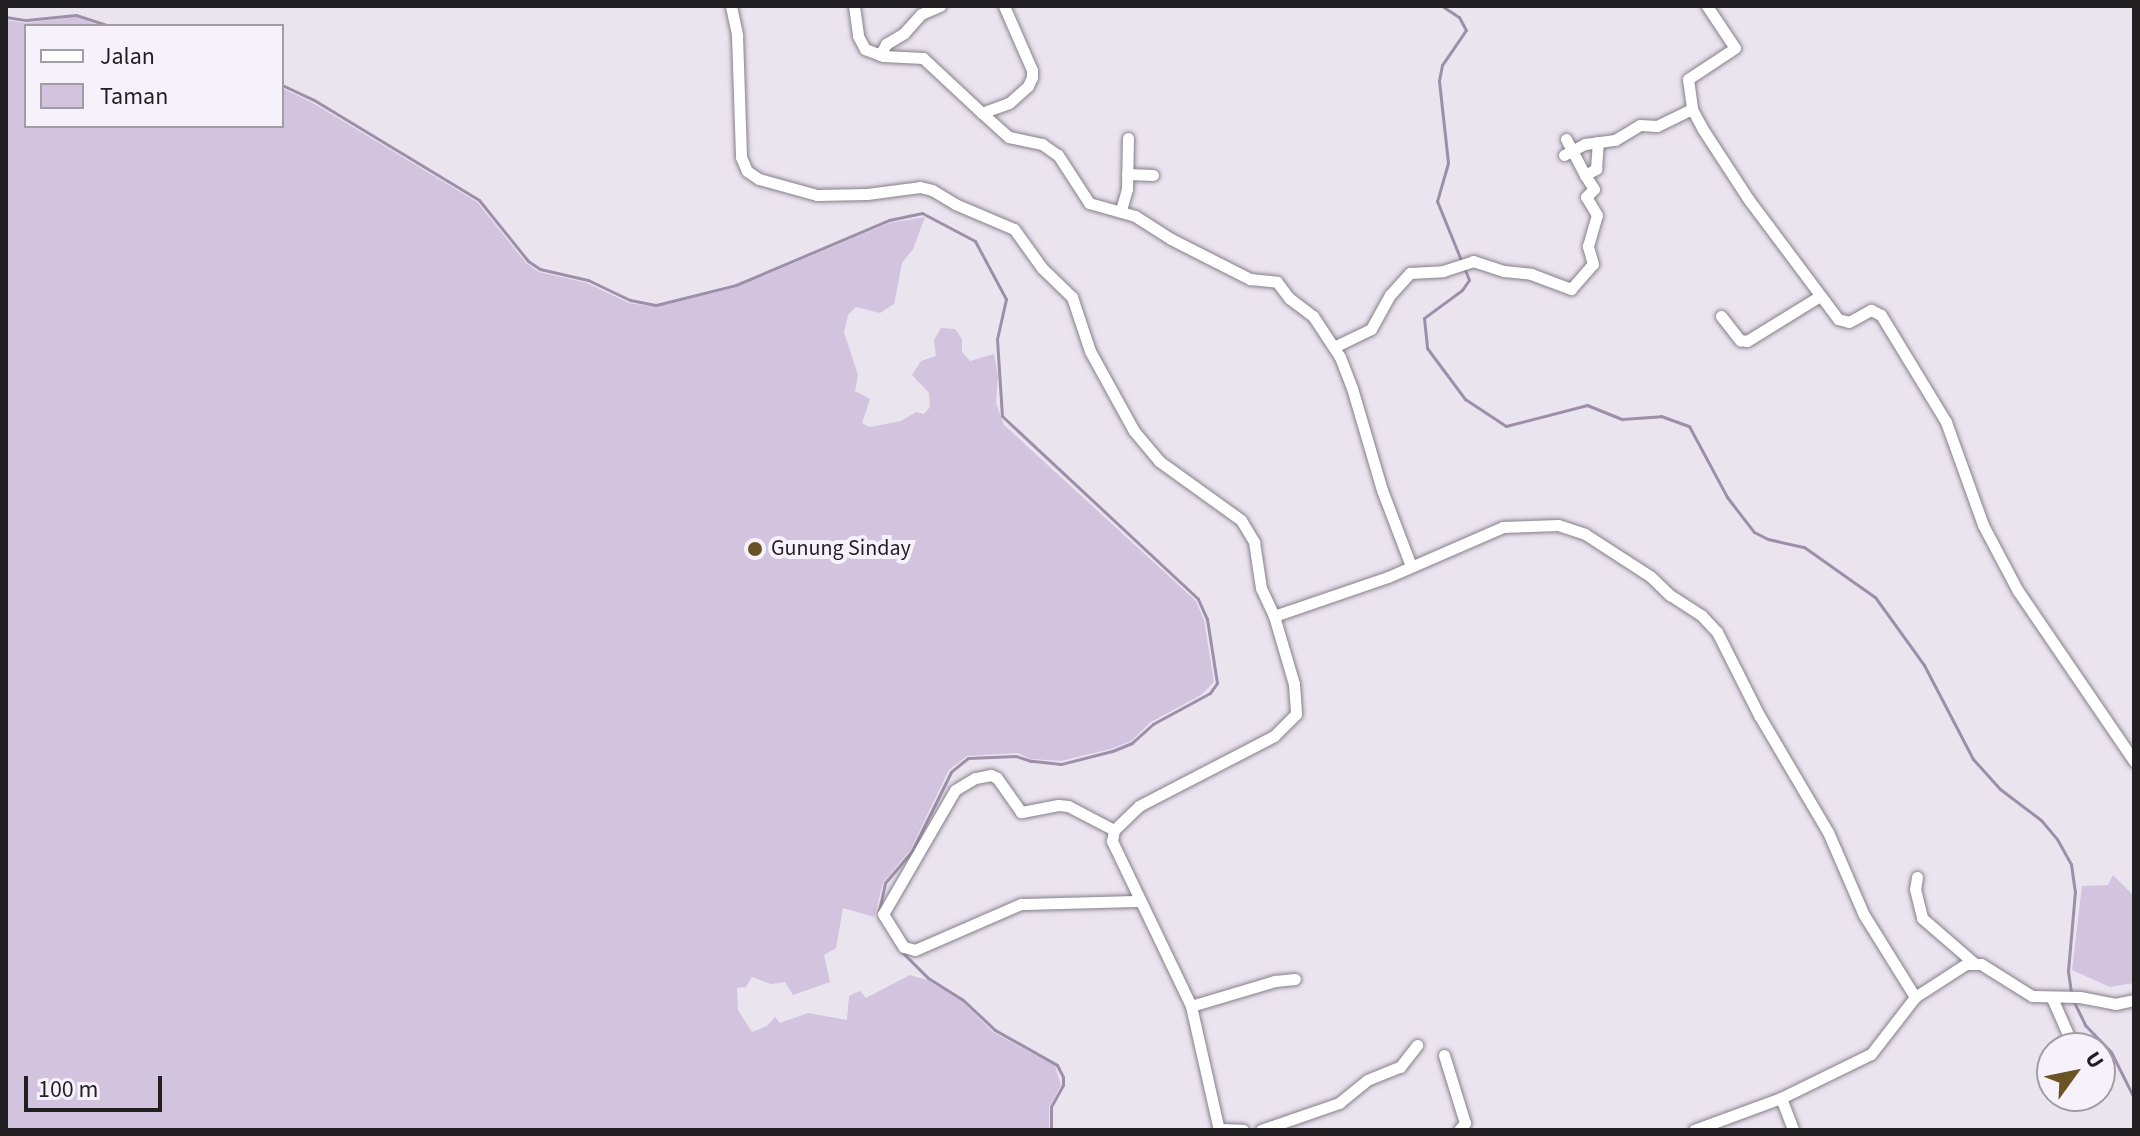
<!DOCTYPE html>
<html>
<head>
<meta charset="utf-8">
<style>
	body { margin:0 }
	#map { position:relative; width:2140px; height:1136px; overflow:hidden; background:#eae4ef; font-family:"Source Sans 3",sans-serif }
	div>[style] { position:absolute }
	.green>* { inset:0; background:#d2c3df }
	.stream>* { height:3px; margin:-1.5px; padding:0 1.5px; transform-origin:1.5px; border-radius:1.5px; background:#9d8faa }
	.roads { filter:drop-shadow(0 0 2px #857f89) drop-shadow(0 0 2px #857f89) }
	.minor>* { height:11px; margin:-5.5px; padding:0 5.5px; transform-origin:5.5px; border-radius:5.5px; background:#fff }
	.dots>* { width:22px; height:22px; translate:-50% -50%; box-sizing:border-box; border:4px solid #f7f1fc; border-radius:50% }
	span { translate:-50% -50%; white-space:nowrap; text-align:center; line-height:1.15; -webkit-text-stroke:8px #f7f1fc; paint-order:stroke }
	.poi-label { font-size:22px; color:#221f23 }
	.left { translate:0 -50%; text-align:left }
	.frame { position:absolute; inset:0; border:8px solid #221f23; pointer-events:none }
	.legend { position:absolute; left:24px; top:24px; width:260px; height:104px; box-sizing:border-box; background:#f7f1fc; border:2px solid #a29da5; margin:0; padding:10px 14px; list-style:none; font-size:24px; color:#221f23 }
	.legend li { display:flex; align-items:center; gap:16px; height:40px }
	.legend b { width:40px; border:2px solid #a29da5 }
	.north { position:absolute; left:2036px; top:1032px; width:80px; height:80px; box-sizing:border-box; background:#f7f1fc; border:2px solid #a29da5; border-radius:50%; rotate:57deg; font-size:22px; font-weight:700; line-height:32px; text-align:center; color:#221f23 }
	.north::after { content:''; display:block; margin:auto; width:28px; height:36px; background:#6b5424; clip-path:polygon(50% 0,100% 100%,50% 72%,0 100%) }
	.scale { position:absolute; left:24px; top:1076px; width:138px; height:36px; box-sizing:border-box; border:4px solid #221f23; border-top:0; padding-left:10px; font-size:24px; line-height:28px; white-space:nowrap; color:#221f23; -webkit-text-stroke:6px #f7f1fc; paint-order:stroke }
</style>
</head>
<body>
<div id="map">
	<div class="green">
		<i style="clip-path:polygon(76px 17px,101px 26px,26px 26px,26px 126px,282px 126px,282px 88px,313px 103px,477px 202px,526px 263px,539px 272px,587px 283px,629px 303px,656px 307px,737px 287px,889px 223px,925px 217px,913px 249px,902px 263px,894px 304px,880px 313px,856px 307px,848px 315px,844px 332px,858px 375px,855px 391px,870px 399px,862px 423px,870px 427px,901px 421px,916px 412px,924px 414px,930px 407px,929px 393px,912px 375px,921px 361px,936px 356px,934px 340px,941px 328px,955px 329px,962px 339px,962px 352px,970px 361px,994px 354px,998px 376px,996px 403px,1004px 425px,1196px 601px,1204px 620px,1214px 682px,1201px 695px,1151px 722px,1131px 741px,1111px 749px,1061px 761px,1031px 759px,1017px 753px,967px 756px,949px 770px,910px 850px,883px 883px,874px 917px,843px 908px,836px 948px,824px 955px,830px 982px,793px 995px,785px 982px,771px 984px,752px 977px,746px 987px,737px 988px,738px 1010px,752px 1032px,767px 1026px,775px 1017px,780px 1023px,808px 1013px,847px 1020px,849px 996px,860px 991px,866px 998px,910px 975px,927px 980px,961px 1000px,993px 1032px,1055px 1066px,1061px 1085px,1049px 1107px,1049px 1130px,6px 1130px,6px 20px,26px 23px)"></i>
		<i style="clip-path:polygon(2113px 875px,2134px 896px,2134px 983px,2110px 987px,2072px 970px,2082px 886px,2108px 885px)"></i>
	</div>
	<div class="stream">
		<i style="left:1442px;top:6px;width:20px;rotate:33deg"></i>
		<i style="left:1459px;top:17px;width:15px;rotate:62deg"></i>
		<i style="left:1466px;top:30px;width:42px;rotate:124.4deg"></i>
		<i style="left:1442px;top:65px;width:16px;rotate:101deg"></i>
		<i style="left:1439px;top:81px;width:82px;rotate:83.7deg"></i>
		<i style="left:1448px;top:163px;width:40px;rotate:106deg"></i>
		<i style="left:1437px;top:201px;width:85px;rotate:67.9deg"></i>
		<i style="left:1469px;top:280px;width:12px;rotate:125deg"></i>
		<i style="left:1462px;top:290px;width:47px;rotate:143.6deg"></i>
		<i style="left:1424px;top:318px;width:30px;rotate:84deg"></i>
		<i style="left:1427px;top:348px;width:64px;rotate:53.3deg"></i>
		<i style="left:1465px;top:399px;width:49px;rotate:33.4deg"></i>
		<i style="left:1506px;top:426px;width:84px;rotate:-14.5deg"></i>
		<i style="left:1587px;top:405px;width:38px;rotate:22deg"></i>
		<i style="left:1622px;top:419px;width:39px;rotate:-4deg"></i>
		<i style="left:1661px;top:416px;width:30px;rotate:20deg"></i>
		<i style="left:1689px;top:426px;width:81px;rotate:61.8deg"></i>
		<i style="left:1727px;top:497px;width:44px;rotate:52.4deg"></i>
		<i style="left:1754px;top:532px;width:16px;rotate:27deg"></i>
		<i style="left:1768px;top:539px;width:37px;rotate:13deg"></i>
		<i style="left:1804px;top:547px;width:87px;rotate:35.2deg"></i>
		<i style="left:1875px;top:597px;width:84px;rotate:54.2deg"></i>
		<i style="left:1924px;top:665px;width:106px;rotate:62.5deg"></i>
		<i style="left:1973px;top:759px;width:40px;rotate:48deg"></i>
		<i style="left:2000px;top:789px;width:51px;rotate:37.1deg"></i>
		<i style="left:2041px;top:820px;width:25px;rotate:50deg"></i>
		<i style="left:2057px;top:839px;width:29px;rotate:61deg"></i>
		<i style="left:2071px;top:864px;width:27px;rotate:82deg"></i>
		<i style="left:2075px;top:891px;width:80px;rotate:95deg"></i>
		<i style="left:2068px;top:971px;width:22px;rotate:82deg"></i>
		<i style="left:6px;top:17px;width:20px;rotate:9deg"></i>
		<i style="left:26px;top:20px;width:50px;rotate:-5.7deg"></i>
		<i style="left:76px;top:15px;width:35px;rotate:18deg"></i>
		<i style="left:282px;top:85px;width:35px;rotate:25deg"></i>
		<i style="left:314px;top:100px;width:193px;rotate:31.2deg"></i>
		<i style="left:479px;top:200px;width:78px;rotate:51.2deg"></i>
		<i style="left:528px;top:261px;width:14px;rotate:34deg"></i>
		<i style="left:540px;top:269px;width:49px;rotate:12.9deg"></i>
		<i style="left:588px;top:280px;width:47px;rotate:25.5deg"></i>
		<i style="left:630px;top:300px;width:26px;rotate:11deg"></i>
		<i style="left:656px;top:305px;width:82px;rotate:-14deg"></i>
		<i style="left:736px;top:285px;width:166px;rotate:-23deg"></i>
		<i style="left:889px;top:220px;width:34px;rotate:-12deg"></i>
		<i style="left:922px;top:213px;width:60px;rotate:27.8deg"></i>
		<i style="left:975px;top:241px;width:66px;rotate:61.9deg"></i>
		<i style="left:1006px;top:299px;width:41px;rotate:102.7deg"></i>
		<i style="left:997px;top:339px;width:77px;rotate:86.3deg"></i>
		<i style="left:1002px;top:416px;width:268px;rotate:43deg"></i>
		<i style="left:1198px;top:599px;width:22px;rotate:66deg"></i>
		<i style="left:1207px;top:619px;width:65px;rotate:81.1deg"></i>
		<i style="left:1217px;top:683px;width:12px;rotate:125deg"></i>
		<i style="left:1210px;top:693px;width:65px;rotate:151.5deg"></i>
		<i style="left:1153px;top:724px;width:28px;rotate:138deg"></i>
		<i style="left:1132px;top:743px;width:22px;rotate:158deg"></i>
		<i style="left:1112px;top:751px;width:53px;rotate:165.7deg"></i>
		<i style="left:1061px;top:764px;width:30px;rotate:-174deg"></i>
		<i style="left:1031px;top:761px;width:16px;rotate:-162deg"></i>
		<i style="left:1016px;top:756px;width:48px;rotate:177.6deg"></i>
		<i style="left:968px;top:758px;width:22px;rotate:141deg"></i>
		<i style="left:951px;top:772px;width:88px;rotate:116.3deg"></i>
		<i style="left:912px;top:851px;width:42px;rotate:130.2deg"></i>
		<i style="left:885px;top:883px;width:29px;rotate:102deg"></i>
		<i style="left:902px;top:952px;width:37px;rotate:45deg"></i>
		<i style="left:928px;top:978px;width:40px;rotate:32deg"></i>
		<i style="left:962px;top:999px;width:45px;rotate:43.2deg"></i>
		<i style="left:995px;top:1030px;width:71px;rotate:29.4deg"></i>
		<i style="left:1057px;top:1065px;width:13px;rotate:63deg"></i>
		<i style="left:1063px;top:1077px;width:8px;rotate:90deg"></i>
		<i style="left:1063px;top:1085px;width:25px;rotate:119deg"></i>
		<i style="left:1051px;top:1107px;width:23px;rotate:90deg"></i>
		<i style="left:2073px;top:1000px;width:28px;rotate:64deg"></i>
		<i style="left:2085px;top:1025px;width:37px;rotate:46deg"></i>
		<i style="left:2111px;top:1052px;width:51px;rotate:63.4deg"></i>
	</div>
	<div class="roads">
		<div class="minor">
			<i style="left:731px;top:6px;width:30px;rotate:78deg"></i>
			<i style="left:737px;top:35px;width:122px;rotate:88.1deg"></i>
			<i style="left:741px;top:157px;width:15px;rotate:67deg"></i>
			<i style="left:747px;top:171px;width:14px;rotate:34deg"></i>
			<i style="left:759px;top:179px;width:60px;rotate:15.4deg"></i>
			<i style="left:817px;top:195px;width:50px;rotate:-1.1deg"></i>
			<i style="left:867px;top:194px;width:53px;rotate:-7.5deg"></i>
			<i style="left:920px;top:187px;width:12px;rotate:14deg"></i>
			<i style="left:932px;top:190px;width:27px;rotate:31deg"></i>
			<i style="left:955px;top:204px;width:64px;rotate:23deg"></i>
			<i style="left:1014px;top:229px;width:48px;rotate:54.3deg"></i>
			<i style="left:1042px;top:268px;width:42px;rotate:44deg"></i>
			<i style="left:1072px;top:297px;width:57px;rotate:71.6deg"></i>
			<i style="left:1090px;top:351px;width:91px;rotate:61.2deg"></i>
			<i style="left:1134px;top:431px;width:39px;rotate:50deg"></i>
			<i style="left:1159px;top:461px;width:101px;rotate:35.7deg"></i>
			<i style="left:1241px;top:520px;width:26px;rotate:59deg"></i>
			<i style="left:1254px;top:542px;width:47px;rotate:81.3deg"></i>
			<i style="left:1261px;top:588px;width:31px;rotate:65deg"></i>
			<i style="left:1274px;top:616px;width:71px;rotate:73.6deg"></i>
			<i style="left:1294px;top:684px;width:30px;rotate:86deg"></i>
			<i style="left:1296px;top:714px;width:31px;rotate:135deg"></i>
			<i style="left:1274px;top:736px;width:152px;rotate:152.6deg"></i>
			<i style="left:1139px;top:806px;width:35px;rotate:136deg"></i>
			<i style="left:1114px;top:830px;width:11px;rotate:100deg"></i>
			<i style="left:1112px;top:841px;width:183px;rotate:64.4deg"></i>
			<i style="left:1191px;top:1006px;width:127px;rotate:77.3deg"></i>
			<i style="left:854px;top:6px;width:30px;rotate:82deg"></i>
			<i style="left:858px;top:36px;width:15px;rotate:62deg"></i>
			<i style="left:865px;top:49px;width:19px;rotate:21deg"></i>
			<i style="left:883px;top:56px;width:40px;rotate:2.9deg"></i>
			<i style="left:923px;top:58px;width:81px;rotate:43deg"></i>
			<i style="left:1004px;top:6px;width:70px;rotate:66.4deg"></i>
			<i style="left:1032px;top:70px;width:7px;rotate:90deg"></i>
			<i style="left:1032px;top:77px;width:10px;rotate:114deg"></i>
			<i style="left:1028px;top:86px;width:25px;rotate:138deg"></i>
			<i style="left:1009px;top:103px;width:29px;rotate:160deg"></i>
			<i style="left:982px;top:113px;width:36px;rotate:42deg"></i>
			<i style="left:1009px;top:137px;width:34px;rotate:12deg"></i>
			<i style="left:1042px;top:144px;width:19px;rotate:35deg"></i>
			<i style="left:1058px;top:155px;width:57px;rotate:57.1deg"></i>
			<i style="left:1089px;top:203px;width:48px;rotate:15.8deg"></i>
			<i style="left:1135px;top:216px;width:43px;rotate:32.6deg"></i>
			<i style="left:1171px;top:239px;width:89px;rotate:26.9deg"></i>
			<i style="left:1250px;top:279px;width:27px;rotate:6deg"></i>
			<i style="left:1277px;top:282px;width:20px;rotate:53deg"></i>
			<i style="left:1289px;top:298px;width:30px;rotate:37deg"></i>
			<i style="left:1313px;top:316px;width:49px;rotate:56.6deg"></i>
			<i style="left:1340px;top:357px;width:33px;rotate:69deg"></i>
			<i style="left:1352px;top:388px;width:106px;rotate:73.6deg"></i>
			<i style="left:1382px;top:490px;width:81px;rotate:69.1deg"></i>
			<i style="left:1707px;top:6px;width:50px;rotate:56.3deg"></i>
			<i style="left:1735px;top:48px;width:56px;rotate:146.6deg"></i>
			<i style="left:1688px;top:79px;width:30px;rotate:82deg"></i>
			<i style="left:1692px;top:109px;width:21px;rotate:62deg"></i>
			<i style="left:1702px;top:128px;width:86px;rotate:56.9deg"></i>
			<i style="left:1749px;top:200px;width:149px;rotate:53.2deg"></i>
			<i style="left:1838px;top:319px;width:11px;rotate:15deg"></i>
			<i style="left:1849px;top:322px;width:25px;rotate:-29deg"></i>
			<i style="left:1871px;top:310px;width:11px;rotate:27deg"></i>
			<i style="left:1881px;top:315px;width:125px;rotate:58.7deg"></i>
			<i style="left:1946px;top:422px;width:109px;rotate:70.2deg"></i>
			<i style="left:1983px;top:525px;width:75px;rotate:62.1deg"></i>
			<i style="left:2018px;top:591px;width:206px;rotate:55.7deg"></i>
			<i style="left:880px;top:55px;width:13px;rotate:-61deg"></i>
			<i style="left:886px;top:44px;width:21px;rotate:-31deg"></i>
			<i style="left:904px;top:33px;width:25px;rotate:-48deg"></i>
			<i style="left:921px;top:14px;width:21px;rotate:-23deg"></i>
			<i style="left:1566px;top:139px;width:41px;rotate:62.2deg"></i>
			<i style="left:1585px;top:175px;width:13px;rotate:-29deg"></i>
			<i style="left:1596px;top:169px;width:27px;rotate:-86deg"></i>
			<i style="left:1564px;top:155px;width:24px;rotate:-28deg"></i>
			<i style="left:1585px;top:144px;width:30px;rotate:-8deg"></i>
			<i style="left:1615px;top:140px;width:29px;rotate:-31deg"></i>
			<i style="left:1640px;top:125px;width:17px;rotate:3deg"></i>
			<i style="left:1657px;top:126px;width:39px;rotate:-26deg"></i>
			<i style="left:1127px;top:174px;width:26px;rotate:2deg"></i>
			<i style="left:1121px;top:210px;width:22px;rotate:-74deg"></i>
			<i style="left:1127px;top:189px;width:51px;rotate:-88.9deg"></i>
			<i style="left:1721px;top:316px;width:31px;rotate:52deg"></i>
			<i style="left:1740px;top:340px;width:7px;rotate:8deg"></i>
			<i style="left:1747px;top:341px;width:86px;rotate:-31.7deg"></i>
			<i style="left:1334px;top:347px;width:41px;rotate:-25.9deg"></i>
			<i style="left:1371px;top:329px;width:39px;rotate:-61deg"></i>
			<i style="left:1390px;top:295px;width:30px;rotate:-48deg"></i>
			<i style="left:1410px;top:273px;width:33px;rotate:-3deg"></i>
			<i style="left:1443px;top:271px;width:32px;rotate:-18deg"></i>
			<i style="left:1473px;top:261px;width:33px;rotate:18deg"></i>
			<i style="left:1504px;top:271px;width:27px;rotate:6deg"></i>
			<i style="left:1531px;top:274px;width:43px;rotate:20.6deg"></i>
			<i style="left:1571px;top:289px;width:33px;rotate:-49deg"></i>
			<i style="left:1593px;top:264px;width:19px;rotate:-106deg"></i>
			<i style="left:1588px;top:246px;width:32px;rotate:-74deg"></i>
			<i style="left:1597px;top:215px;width:21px;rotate:-121deg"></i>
			<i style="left:1586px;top:197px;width:11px;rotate:-45deg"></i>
			<i style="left:1594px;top:189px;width:17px;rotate:-123deg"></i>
			<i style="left:1274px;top:616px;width:120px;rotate:-18.9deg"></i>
			<i style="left:1388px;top:577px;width:125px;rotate:-23.5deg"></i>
			<i style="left:1503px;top:527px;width:55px;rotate:-2.1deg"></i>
			<i style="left:1558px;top:525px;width:28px;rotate:18deg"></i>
			<i style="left:1585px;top:534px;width:77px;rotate:32.9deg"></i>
			<i style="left:1650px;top:576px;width:28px;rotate:44deg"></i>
			<i style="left:1670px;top:595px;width:38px;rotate:33deg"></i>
			<i style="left:1702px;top:616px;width:22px;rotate:47deg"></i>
			<i style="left:1717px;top:632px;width:93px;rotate:63.2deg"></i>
			<i style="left:1759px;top:715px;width:136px;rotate:59.5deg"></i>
			<i style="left:1828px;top:832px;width:90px;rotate:66.6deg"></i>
			<i style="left:1864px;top:915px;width:97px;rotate:58.1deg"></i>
			<i style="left:1114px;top:830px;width:52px;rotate:-152.4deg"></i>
			<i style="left:1068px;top:806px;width:10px;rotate:-174deg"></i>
			<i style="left:1058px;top:805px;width:38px;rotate:169deg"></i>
			<i style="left:1021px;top:812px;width:42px;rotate:-125.2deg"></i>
			<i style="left:997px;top:778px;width:7px;rotate:-153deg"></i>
			<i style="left:991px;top:775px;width:16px;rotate:169deg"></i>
			<i style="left:975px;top:778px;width:23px;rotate:149deg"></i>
			<i style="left:955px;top:790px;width:143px;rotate:120.1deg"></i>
			<i style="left:883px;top:914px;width:39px;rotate:58deg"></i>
			<i style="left:904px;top:947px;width:11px;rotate:15deg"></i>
			<i style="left:915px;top:950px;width:116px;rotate:-23.5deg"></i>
			<i style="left:1021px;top:904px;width:118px;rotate:-1.5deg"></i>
			<i style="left:1917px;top:877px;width:12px;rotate:99deg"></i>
			<i style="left:1915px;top:889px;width:30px;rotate:76deg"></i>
			<i style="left:1922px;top:918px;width:69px;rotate:40.9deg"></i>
			<i style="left:2052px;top:998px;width:55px;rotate:66.3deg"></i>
			<i style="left:1191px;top:1006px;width:88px;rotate:-16.6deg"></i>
			<i style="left:1275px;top:981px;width:20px;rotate:-6deg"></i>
			<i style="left:1444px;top:1055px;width:71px;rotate:72.8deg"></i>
			<i style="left:1465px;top:1123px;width:9px;rotate:131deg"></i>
			<i style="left:1781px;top:1098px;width:34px;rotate:69deg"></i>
			<i style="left:1219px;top:1129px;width:24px;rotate:2deg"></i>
			<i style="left:1261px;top:1130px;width:83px;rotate:-19.1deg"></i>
			<i style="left:1339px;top:1103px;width:36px;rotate:-39deg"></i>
			<i style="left:1367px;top:1080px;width:35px;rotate:-22deg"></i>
			<i style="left:1400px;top:1067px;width:28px;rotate:-52deg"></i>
			<i style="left:1694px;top:1130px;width:93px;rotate:-20.2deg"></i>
			<i style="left:1781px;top:1098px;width:100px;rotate:-26.1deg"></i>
			<i style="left:1871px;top:1054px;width:72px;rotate:-52.3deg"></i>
			<i style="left:1915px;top:997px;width:61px;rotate:-32.9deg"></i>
			<i style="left:1966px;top:964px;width:15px"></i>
			<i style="left:1981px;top:964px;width:60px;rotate:32.1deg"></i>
			<i style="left:2032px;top:996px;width:48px;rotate:1.2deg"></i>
			<i style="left:2080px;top:997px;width:36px;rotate:11deg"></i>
			<i style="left:2115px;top:1004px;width:19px;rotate:-12deg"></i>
		</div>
	</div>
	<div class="dots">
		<i style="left:755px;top:549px;background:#6b5424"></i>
	</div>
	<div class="poi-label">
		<span class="left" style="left:771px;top:549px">Gunung Sinday</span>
	</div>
	<div class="frame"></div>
	<ul class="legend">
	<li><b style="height:10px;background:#fff"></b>Jalan</li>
	<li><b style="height:22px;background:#d2c3df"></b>Taman</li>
	</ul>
	<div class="north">U</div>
	<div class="scale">100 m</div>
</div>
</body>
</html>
